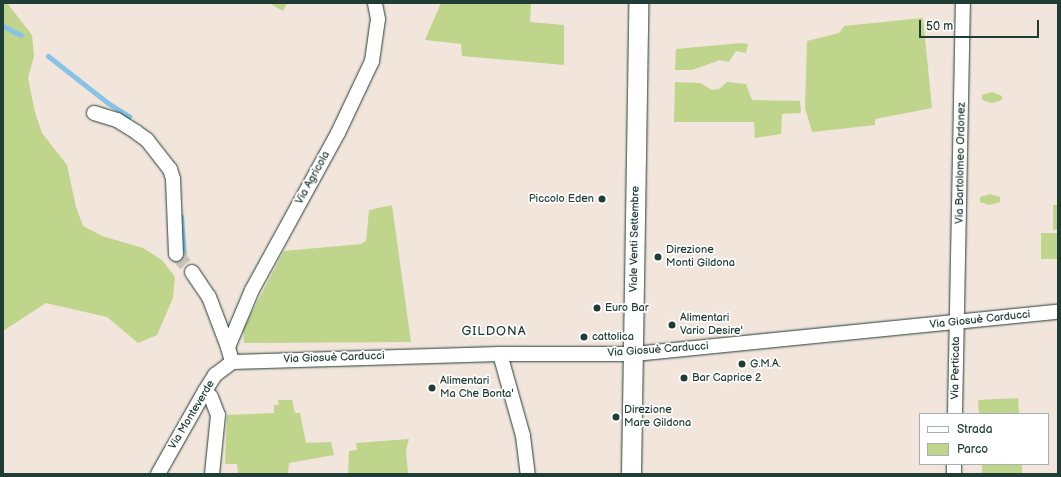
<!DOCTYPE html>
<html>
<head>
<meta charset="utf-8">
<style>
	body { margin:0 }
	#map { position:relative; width:1061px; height:477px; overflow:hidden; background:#f2e5db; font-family:"Balsamiq Sans",sans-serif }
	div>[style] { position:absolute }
	.green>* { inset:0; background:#bed58b }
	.stream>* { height:5px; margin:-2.5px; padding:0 2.5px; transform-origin:2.5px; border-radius:2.5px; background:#86c3e6 }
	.minor-tunnel>* { height:14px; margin-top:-7px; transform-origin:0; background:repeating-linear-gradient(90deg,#c8c3ba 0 14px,transparent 0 21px) }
	.roads { filter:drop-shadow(0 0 1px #1f3d34) drop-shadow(0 0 1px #1f3d34) }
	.minor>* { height:14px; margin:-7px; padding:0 7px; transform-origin:7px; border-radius:7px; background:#fff }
	.secondary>* { height:19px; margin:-9.5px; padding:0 9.5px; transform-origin:9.5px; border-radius:9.5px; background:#fff }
	.dots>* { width:11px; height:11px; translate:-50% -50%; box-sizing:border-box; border:2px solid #fff; border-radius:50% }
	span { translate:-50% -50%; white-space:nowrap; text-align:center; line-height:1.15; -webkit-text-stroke:3.5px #fff; paint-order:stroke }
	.street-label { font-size:11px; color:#1f3d34 }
	.poi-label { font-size:11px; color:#1f3d34 }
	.right { translate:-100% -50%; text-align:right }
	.left { translate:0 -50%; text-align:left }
	.quarter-label { font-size:13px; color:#1f3d34; letter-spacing:1px }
	.frame { position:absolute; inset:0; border:4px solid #1f3d34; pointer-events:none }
	.legend { position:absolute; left:919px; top:413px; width:130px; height:52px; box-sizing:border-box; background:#fff; border:1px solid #a5b1ae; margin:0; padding:5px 7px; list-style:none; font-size:12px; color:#1f3d34 }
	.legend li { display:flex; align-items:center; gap:8px; height:20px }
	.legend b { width:20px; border:1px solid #a5b1ae }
	.scale { position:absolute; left:919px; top:20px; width:120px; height:18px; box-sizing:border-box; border:2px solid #1f3d34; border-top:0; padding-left:5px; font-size:12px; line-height:14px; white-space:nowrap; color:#1f3d34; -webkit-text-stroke:3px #fff; paint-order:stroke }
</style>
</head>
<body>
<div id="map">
	<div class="green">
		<i style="clip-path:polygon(3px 3px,7px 3px,32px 35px,34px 56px,28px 78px,35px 112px,42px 133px,67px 165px,76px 207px,83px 226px,102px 236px,143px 248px,162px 260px,175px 277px,173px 298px,157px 335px,138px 343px,107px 317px,46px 303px,3px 331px)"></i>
		<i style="clip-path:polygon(269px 3px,287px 3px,283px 11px)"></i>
		<i style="clip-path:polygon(441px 3px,531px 3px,530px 22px,564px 25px,564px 65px,462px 56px,461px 44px,425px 40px)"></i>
		<i style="clip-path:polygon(923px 18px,932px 108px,875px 119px,875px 125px,812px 132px,805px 108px,807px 41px,839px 33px,844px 26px)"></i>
		<i style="clip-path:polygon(741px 43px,748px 44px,746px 53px,736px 51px,729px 62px,720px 60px,692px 70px,675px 70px,676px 49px)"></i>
		<i style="clip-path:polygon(675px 82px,700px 83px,712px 90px,719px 89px,727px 82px,746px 84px,752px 100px,800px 101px,801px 113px,782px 114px,781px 134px,755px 138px,754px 122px,674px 122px)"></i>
		<i style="clip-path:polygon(992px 92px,1002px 96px,1002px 100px,992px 103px,982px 100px,982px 95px)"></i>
		<i style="clip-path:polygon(990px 194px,1000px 197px,1000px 202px,989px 205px,980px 202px,980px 197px)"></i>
		<i style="clip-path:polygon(392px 205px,411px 342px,244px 343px,243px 329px,284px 251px,361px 244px,366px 241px,369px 210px)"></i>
		<i style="clip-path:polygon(1053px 205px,1058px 205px,1058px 229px,1053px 230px)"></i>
		<i style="clip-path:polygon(1041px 233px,1058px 233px,1058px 259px,1041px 259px)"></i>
		<i style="clip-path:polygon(1018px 398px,1019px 414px,979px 414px,978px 400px)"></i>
		<i style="clip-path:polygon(278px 400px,292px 400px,295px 413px,300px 413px,306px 443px,331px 442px,334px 455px,289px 463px,288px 474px,238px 474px,237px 464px,225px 464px,227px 415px,274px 413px,274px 405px,279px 405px)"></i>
		<i style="clip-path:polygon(409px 439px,406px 450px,408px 474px,348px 474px,349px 451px,357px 450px,356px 443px)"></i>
		<i style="clip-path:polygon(982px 464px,1022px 464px,1022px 474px,982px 474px)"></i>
	</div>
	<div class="stream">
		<i style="left:3px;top:26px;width:20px;rotate:27deg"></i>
		<i style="left:48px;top:56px;width:76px;rotate:38.1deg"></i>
		<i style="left:108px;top:103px;width:25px;rotate:32deg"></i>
		<i style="left:181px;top:216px;width:40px;rotate:85.7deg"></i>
	</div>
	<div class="minor-tunnel">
		<i style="left:176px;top:254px;width:24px;rotate:48deg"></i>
	</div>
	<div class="roads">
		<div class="minor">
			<i style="left:94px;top:113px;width:24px;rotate:17deg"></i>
			<i style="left:117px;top:120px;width:22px;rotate:32deg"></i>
			<i style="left:136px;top:132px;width:14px;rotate:36deg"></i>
			<i style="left:147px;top:140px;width:37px;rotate:52deg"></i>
			<i style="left:170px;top:169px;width:10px;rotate:73deg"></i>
			<i style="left:173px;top:179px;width:75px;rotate:87.7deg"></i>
			<i style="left:192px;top:272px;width:30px;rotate:56deg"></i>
			<i style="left:209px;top:297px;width:53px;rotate:69.2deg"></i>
			<i style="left:500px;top:354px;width:85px;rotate:74.3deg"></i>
			<i style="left:523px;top:436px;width:38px;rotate:83deg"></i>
			<i style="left:232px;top:362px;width:268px;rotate:-1.7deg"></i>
			<i style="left:500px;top:354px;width:134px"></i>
			<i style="left:634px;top:354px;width:426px;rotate:-5.7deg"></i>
			<i style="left:232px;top:362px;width:16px;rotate:-105deg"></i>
			<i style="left:228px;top:347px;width:62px;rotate:-67.2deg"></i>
			<i style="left:252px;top:290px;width:179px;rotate:-61.3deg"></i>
			<i style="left:338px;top:133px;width:80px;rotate:-64.7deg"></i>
			<i style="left:372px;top:61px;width:42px;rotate:-81.9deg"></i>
			<i style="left:378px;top:19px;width:16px;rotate:-101deg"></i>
			<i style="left:205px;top:391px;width:8px;rotate:45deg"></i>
			<i style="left:211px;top:397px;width:19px;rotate:69deg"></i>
			<i style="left:218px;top:415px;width:59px;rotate:95.8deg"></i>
			<i style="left:955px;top:414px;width:411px;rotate:-88.9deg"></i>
			<i style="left:158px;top:474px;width:95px;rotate:-60.5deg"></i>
			<i style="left:205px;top:391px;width:19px;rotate:-58deg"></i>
			<i style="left:215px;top:375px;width:21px;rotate:-37deg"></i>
			<i style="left:954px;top:474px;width:10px;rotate:-90deg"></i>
		</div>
		<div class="secondary">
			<i style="left:631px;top:474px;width:471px;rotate:-89.1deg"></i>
		</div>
	</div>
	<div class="dots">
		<i style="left:602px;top:199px;background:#1f3d34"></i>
		<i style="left:658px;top:257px;background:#1f3d34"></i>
		<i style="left:597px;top:308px;background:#1f3d34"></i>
		<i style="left:672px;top:325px;background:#1f3d34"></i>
		<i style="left:584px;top:337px;background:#1f3d34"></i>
		<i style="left:742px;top:364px;background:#1f3d34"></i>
		<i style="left:684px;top:378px;background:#1f3d34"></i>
		<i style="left:432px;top:388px;background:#1f3d34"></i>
		<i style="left:616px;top:417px;background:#1f3d34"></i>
	</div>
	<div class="street-label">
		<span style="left:961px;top:163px;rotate:-89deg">Via Bartolomeo Ordonez</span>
		<span style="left:313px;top:178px;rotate:-61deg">Via Agricola</span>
		<span style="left:635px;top:239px;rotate:-89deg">Viale Venti Settembre</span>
		<span style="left:980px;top:320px;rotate:-6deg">Via Giosuè Carducci</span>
		<span style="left:658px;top:350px;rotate:-4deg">Via Giosuè Carducci</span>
		<span style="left:334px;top:358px;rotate:-2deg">Via Giosuè Carducci</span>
		<span style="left:956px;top:368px;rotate:-89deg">Via Perticata</span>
		<span style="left:192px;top:415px;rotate:-59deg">Via Monteverde</span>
	</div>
	<div class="poi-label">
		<span class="right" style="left:594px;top:199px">Piccolo Eden</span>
		<span class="left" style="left:666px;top:257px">Direzione<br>Monti Gildona</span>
		<span class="left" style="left:605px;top:308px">Euro Bar</span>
		<span class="left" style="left:680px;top:325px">Alimentari<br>Vario Desire'</span>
		<span class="left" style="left:592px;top:337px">cattolica</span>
		<span class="left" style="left:750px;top:364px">G.M.A.</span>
		<span class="left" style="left:692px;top:378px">Bar Caprice 2</span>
		<span class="left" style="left:440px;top:388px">Alimentari<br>Ma Che Bonta'</span>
		<span class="left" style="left:624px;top:417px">Direzione<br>Mare Gildona</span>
	</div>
	<div class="quarter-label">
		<span style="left:494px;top:331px">GILDONA</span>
	</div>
	<div class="frame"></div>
	<ul class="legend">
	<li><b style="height:5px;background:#fff"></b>Strada</li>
	<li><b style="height:11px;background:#bed58b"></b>Parco</li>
	</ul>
	<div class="scale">50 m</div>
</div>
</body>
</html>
